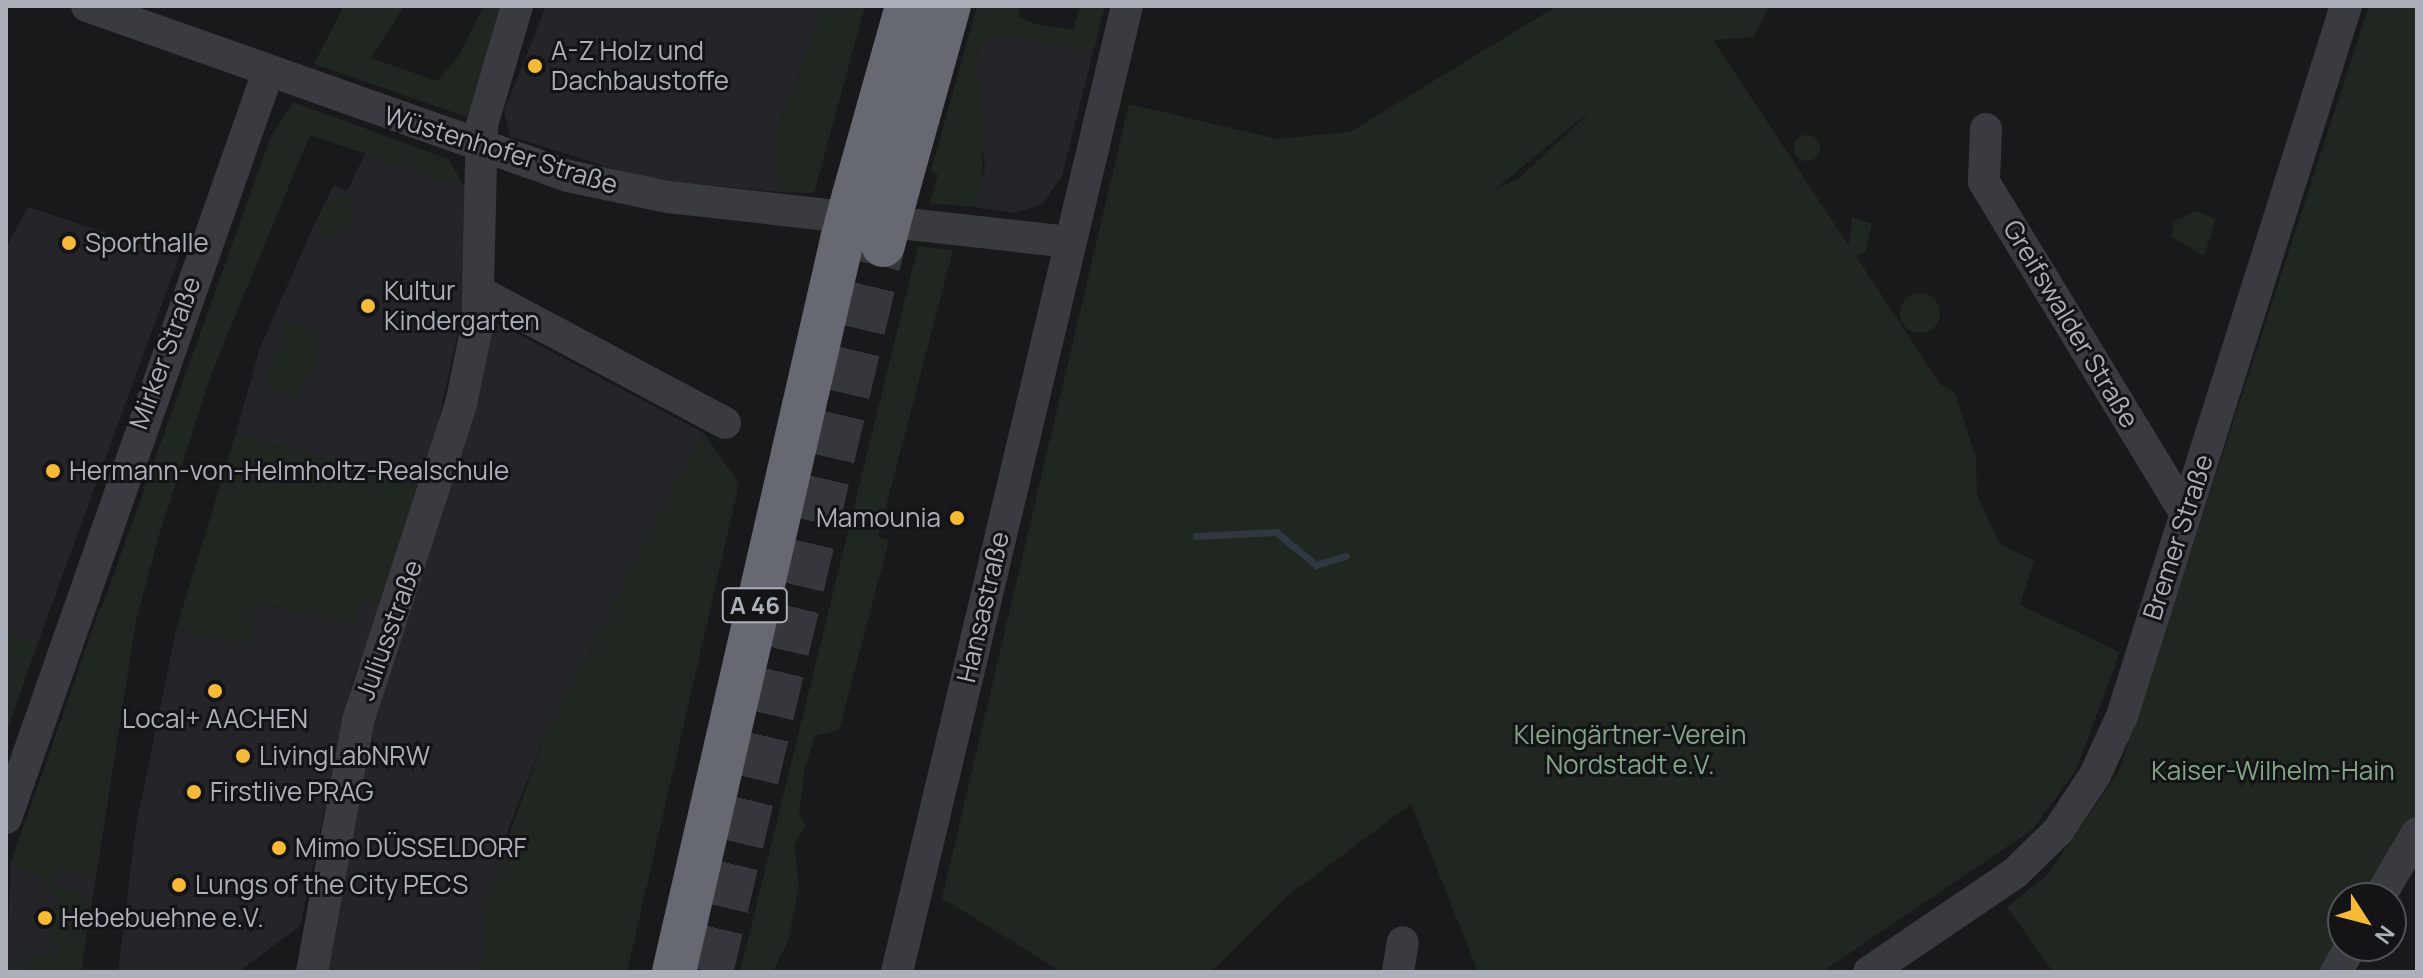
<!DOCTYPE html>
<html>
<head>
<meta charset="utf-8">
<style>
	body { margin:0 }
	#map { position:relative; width:2423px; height:978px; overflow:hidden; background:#19191c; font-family:Manrope,sans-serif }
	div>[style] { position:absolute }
	.built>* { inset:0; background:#252529 }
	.green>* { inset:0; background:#1f2720 }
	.round { border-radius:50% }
	.stream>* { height:7px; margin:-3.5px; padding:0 3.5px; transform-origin:3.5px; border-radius:3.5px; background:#2f3840 }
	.highway-tunnel>* { height:44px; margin-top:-22px; transform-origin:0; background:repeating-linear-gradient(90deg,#36373c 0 44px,transparent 0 66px) }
	.minor>* { height:32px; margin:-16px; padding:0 16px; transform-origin:16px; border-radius:16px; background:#3a3b41 }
	.highway>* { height:44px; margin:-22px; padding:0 22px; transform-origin:22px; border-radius:22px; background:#666972 }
	.highway-bridge>* { height:44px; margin:-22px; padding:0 22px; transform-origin:22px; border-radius:22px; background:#666972 }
	.dots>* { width:22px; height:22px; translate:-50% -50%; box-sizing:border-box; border:4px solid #141417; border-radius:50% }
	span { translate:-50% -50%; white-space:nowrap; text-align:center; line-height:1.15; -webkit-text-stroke:6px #141417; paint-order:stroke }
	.shield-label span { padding:2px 6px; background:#141417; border:2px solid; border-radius:6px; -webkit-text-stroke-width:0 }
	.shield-label { font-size:24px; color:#acb0bb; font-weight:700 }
	.poi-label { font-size:26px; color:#acb0bb }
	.left { translate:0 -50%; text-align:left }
	.right { translate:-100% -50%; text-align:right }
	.street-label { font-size:26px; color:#acb0bb }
	.park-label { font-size:26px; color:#83a686 }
	.frame { position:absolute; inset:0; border:8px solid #acb0bb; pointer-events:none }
	.north { position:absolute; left:2327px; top:882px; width:80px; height:80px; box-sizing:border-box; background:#141417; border:2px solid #515259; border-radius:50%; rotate:126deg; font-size:22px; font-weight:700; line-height:32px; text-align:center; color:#acb0bb }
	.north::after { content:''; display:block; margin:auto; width:28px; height:36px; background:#f5ba38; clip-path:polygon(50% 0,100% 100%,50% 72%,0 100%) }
</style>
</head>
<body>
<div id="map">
	<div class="built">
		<i style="clip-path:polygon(546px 6px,825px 6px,776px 131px,778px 192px,646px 179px,510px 136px,504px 111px)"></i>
		<i style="clip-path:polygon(1008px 36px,1093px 52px,1062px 176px,1042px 204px,1015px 213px,974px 207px,985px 169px,975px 63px,982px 41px)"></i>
		<i style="clip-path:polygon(366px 152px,465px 187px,460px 323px,424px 487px,236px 433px,260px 348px,310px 234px,334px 185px,347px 191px)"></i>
		<i style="clip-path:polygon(28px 207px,179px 257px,36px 648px,6px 633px,6px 248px)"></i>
		<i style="clip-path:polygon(492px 320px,704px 433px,544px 738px,504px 840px,481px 972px,318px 972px,365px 732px)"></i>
		<i style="clip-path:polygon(360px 598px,382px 603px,351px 687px,300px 926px,238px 972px,118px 972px,136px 826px,176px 630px,247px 645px,258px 604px,354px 623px)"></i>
		<i style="clip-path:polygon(100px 608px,136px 621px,81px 972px,6px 972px,11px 863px)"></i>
	</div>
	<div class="green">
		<i style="clip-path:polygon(344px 6px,404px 6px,371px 58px,437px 81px,459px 56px,484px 6px,509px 6px,467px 117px,314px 64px)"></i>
		<i style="clip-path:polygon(825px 6px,865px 6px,814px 193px,778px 192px,776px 131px)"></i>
		<i style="clip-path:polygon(977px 6px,1021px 6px,1018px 16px,1035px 24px,1073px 30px,1080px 6px,1105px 6px,1093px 52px,1008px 36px,982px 41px,975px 63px,984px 119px,981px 197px,974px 207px,930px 203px,938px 174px,931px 171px)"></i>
		<i style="clip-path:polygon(evenodd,1557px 6px,1770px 6px,1753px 37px,1713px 40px,1849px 246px,1852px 217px,1872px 224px,1865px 252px,1856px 256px,1940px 384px,1955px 393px,1976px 458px,1977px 496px,2001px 545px,2034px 560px,2020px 605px,2120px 652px,2076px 770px,2033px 829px,1822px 972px,1478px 972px,1411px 804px,1285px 898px,1211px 972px,1062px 972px,942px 898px,1129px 104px,1277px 139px,1350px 132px,1557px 6px,1589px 113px,1518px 179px,1495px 189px,1588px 113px,1589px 113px)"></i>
		<i style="clip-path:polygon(2369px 6px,2417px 6px,2417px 834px,2390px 898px,2343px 898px,2337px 972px,2053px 972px,2007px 907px,2048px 874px,2119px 771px)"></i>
		<i style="clip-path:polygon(293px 102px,448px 159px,465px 187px,310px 135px,212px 372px,159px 535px,136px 621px,94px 875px,52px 870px,50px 882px,91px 899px,81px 972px,25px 972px,28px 953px,57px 959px,60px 943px,48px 940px,59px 897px,43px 892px,49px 881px,11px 863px,17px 844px,271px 136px)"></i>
		<i class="round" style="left:1794px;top:135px;width:26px;height:26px"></i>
		<i style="clip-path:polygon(344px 195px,351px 198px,352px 227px,321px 239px,318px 222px,331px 198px)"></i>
		<i style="clip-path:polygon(2196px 211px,2216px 219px,2204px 256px,2172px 237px,2173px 222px)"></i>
		<i style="clip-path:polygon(918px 246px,953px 250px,878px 537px,889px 540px,839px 730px,815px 736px,805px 768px,799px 814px,806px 826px,794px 844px,799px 886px,788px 941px,773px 972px,740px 972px)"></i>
		<i class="round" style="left:1900px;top:293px;width:40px;height:40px"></i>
		<i style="clip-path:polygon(286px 321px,321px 331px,313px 376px,305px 374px,297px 397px,265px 388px)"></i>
		<i style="clip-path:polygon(236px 433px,424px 487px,382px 603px,360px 599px,354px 623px,259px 604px,248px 645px,176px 630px)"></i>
		<i style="clip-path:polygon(704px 433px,739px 484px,627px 972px,481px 972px,487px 897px,544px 738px)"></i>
		<i style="clip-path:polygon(6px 633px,36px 648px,6px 734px)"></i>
	</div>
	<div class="stream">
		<i style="left:1196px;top:536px;width:80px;rotate:-2.9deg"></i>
		<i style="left:1276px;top:532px;width:52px;rotate:39.5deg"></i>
		<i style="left:1316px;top:565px;width:31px;rotate:-17deg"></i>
	</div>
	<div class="highway-tunnel">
		<i style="left:711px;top:972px;width:747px;rotate:-76.69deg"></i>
	</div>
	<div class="minor">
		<i style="left:87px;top:6px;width:510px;rotate:19.46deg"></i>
		<i style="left:568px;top:176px;width:102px;rotate:11.9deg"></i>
		<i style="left:668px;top:197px;width:405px;rotate:6.4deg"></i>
		<i style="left:1986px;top:129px;width:53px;rotate:92.2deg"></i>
		<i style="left:1984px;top:182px;width:386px;rotate:58.7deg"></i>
		<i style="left:478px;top:291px;width:280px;rotate:28.1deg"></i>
		<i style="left:6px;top:818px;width:791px;rotate:-70.65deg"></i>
		<i style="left:2379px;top:898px;width:75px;rotate:-59.7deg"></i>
		<i style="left:312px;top:972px;width:255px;rotate:-79.6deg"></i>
		<i style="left:358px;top:721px;width:333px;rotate:-72deg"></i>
		<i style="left:461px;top:404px;width:79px;rotate:-78.3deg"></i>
		<i style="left:477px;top:327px;width:202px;rotate:-88.6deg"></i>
		<i style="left:482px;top:125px;width:124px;rotate:-73.6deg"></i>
		<i style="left:897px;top:972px;width:993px;rotate:-76.61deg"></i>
		<i style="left:1398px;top:972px;width:30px;rotate:-81deg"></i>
		<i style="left:1869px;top:972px;width:176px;rotate:-34.1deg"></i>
		<i style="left:2015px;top:873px;width:60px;rotate:-44.3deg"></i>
		<i style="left:2058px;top:831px;width:67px;rotate:-56.5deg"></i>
		<i style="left:2095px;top:775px;width:65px;rotate:-65.4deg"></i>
		<i style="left:2122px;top:716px;width:744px;rotate:-72.49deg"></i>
		<i style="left:2336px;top:972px;width:30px;rotate:-60deg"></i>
	</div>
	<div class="highway">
		<i style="left:854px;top:195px;width:196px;rotate:-74.3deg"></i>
		<i style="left:895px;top:199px;width:200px;rotate:-74.4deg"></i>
		<i style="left:674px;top:972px;width:751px;rotate:-77.07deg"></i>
	</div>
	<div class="highway-bridge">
		<i style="left:842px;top:240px;width:47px;rotate:-75.1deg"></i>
		<i style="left:883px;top:245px;width:48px;rotate:-75.4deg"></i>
	</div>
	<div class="dots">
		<i style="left:535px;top:66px;background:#f5ba38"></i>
		<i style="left:69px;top:243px;background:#f5ba38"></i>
		<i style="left:368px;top:306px;background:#f5ba38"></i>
		<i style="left:53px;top:471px;background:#f5ba38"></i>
		<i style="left:957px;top:518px;background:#f5ba38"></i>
		<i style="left:215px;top:691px;background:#f5ba38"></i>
		<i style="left:243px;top:756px;background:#f5ba38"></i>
		<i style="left:194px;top:792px;background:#f5ba38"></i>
		<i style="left:279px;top:848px;background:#f5ba38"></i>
		<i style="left:179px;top:885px;background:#f5ba38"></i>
		<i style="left:45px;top:918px;background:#f5ba38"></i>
	</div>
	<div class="shield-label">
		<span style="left:755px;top:605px">A 46</span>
	</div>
	<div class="poi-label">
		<span class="left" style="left:551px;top:66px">A-Z Holz und<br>Dachbaustoffe</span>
		<span class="left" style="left:85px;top:243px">Sporthalle</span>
		<span class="left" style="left:384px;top:306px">Kultur<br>Kindergarten</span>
		<span class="left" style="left:69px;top:471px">Hermann-von-Helmholtz-Realschule</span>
		<span class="right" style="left:941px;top:518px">Mamounia</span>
		<span style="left:215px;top:719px">Local+ AACHEN</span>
		<span class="left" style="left:259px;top:756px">LivingLabNRW</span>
		<span class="left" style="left:210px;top:792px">Firstlive PRAG</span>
		<span class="left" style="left:295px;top:848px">Mimo DÜSSELDORF</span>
		<span class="left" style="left:195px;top:885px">Lungs of the City PECS</span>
		<span class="left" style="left:61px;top:918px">Hebebuehne e.V.</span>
	</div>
	<div class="street-label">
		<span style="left:501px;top:150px;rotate:17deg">Wüstenhofer Straße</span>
		<span style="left:2071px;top:324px;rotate:59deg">Greifswalder Straße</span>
		<span style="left:165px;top:353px;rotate:-70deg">Mirker Straße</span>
		<span style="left:2178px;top:537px;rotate:-72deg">Bremer Straße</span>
		<span style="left:983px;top:607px;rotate:-77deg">Hansastraße</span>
		<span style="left:389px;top:630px;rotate:-70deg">Juliusstraße</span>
	</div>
	<div class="park-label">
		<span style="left:1630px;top:750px">Kleingärtner-Verein<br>Nordstadt e.V.</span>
		<span style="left:2273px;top:771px">Kaiser-Wilhelm-Hain</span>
	</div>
	<div class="frame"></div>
	<div class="north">N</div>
</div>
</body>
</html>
